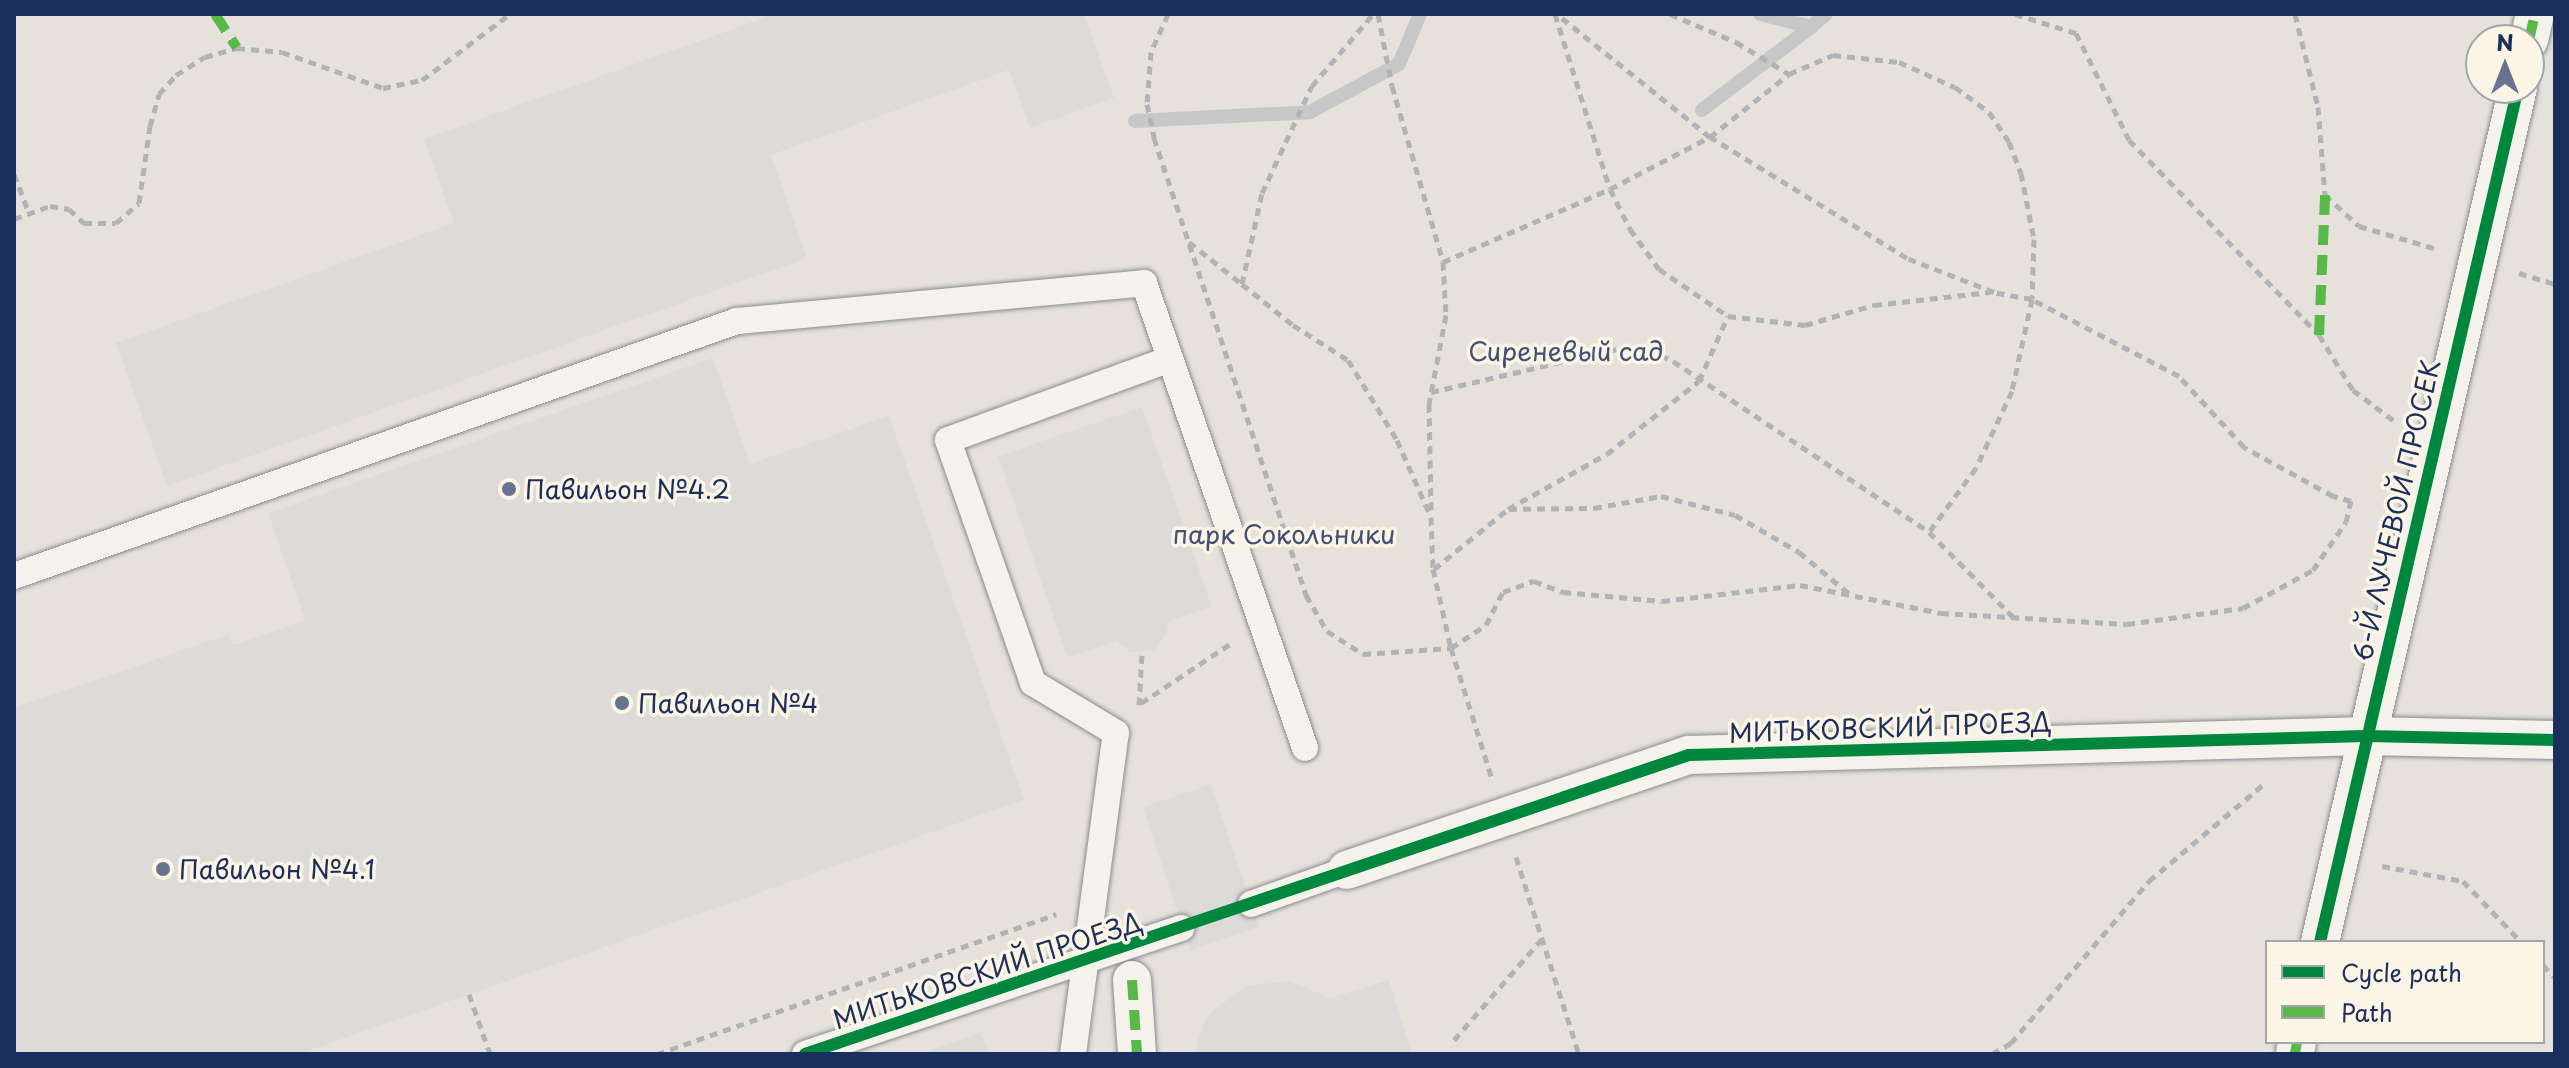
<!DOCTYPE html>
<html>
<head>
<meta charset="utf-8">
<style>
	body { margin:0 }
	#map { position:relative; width:2569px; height:1068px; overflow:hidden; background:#f7f3ea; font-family:"Playpen Sans",sans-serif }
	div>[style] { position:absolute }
	.green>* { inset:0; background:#e6e2db }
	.stream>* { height:14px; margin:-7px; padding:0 7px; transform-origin:7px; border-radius:7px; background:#c7c7c7 }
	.building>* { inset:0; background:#dddbd7 }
	.path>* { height:5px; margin-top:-2.5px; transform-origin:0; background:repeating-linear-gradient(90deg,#b2b3b4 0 8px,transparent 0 14px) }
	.roads { filter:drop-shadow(0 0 2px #8a8c91) drop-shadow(0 0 2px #8a8c91) }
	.service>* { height:26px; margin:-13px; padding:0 13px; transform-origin:13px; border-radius:13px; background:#f5f2ec }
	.pedestrian>* { height:38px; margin:-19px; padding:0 19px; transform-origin:19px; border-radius:19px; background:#f5f2ec }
	.quiet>* { height:10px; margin-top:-5px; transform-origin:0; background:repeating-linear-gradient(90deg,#58b947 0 20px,transparent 0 30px) }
	.cycleway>* { height:12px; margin:-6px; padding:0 6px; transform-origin:6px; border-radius:6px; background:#00873e }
	.dots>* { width:22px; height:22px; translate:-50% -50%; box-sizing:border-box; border:4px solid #fcf5e5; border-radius:50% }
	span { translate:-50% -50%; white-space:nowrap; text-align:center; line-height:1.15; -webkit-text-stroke:7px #fcf5e5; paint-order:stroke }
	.park-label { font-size:26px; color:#425176 }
	.poi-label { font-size:26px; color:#1b2f5e }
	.left { translate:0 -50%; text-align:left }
	.street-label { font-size:26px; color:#1b2f5e }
	.frame { position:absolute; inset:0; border:16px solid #1b2f5e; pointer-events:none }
	.legend { position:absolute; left:2265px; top:940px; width:280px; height:104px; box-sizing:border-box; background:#fcf5e5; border:2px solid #a2a6af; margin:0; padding:10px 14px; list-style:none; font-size:24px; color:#1b2f5e }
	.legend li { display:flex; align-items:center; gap:16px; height:40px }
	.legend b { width:40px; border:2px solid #a2a6af }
	.north { position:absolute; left:2465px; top:24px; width:80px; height:80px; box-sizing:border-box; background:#fcf5e5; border:2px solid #a2a6af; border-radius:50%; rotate:0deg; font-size:22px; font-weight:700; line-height:32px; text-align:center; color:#1b2f5e }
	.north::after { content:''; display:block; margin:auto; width:28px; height:36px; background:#68748f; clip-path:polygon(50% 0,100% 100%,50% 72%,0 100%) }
</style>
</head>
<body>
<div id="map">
	<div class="green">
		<i style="clip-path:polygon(evenodd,14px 14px,2555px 14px,2555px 1054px,14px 1054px,14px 14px,2481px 40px,2529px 40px,2529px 88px,2481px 88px,2481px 40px,14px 14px,2267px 942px,2543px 942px,2543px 1042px,2267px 1042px,2267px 942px)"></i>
	</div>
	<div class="stream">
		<i style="left:1760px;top:14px;width:53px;rotate:14.3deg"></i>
		<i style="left:1811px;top:27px;width:20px;rotate:-41deg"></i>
		<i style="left:1702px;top:110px;width:137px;rotate:-37.3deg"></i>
		<i style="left:1135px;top:121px;width:175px;rotate:-2.9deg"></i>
		<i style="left:1310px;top:112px;width:101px;rotate:-28.3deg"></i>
		<i style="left:1399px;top:64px;width:54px;rotate:-67.2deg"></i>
	</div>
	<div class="building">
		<i style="clip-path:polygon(775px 14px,1084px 14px,1114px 98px,1030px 128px,1009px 70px,771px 155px,807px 258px,167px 486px,116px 343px,454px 223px,424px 139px)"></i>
		<i style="clip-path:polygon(713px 358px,750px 464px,889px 416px,1024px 800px,299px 1054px,14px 1054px,14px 708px,229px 634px,233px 645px,305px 620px,268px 513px)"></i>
		<i style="clip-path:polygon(1142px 407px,1212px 607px,1168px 622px,1167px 634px,1153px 651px,1131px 652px,1116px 641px,1067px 657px,998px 456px)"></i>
		<i style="clip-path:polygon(1211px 784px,1259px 927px,1190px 950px,1143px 807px)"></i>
		<i style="clip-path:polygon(1389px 980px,1412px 1054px,1194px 1054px,1203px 1024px,1211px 1012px,1246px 986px,1290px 981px,1330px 998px)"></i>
		<i style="clip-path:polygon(981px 1032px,989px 1054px,920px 1054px)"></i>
	</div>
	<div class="path">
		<i style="left:1168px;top:14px;width:42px;rotate:114.1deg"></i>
		<i style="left:1151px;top:52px;width:52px;rotate:94.4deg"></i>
		<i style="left:1147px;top:104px;width:35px;rotate:78deg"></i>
		<i style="left:1154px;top:138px;width:482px;rotate:71.6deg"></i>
		<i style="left:1306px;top:595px;width:42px;rotate:59.7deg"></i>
		<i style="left:1327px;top:631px;width:43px;rotate:32.6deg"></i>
		<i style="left:1363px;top:654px;width:88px;rotate:-3.9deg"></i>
		<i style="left:1451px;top:648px;width:42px;rotate:-33.3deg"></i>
		<i style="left:1486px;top:625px;width:37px;rotate:-63deg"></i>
		<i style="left:1503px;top:592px;width:33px;rotate:-20deg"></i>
		<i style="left:1534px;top:581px;width:31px;rotate:21deg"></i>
		<i style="left:1563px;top:592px;width:99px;rotate:5.2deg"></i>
		<i style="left:1662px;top:601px;width:139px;rotate:-6.6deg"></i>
		<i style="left:1800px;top:585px;width:144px;rotate:11.2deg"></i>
		<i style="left:1941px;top:613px;width:186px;rotate:3.4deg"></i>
		<i style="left:2127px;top:624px;width:117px;rotate:-7.9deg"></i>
		<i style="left:2243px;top:608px;width:80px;rotate:-28.5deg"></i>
		<i style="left:2313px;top:570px;width:58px;rotate:-55.5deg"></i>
		<i style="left:2346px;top:522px;width:22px;rotate:-77deg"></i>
		<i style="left:2351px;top:501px;width:19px;rotate:-164deg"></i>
		<i style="left:2333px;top:496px;width:102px;rotate:-151.2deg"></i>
		<i style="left:2244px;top:447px;width:96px;rotate:-132.5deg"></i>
		<i style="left:2179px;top:376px;width:166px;rotate:-152.4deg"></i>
		<i style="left:2032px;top:299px;width:39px;rotate:-170deg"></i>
		<i style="left:1994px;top:292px;width:93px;rotate:-158.7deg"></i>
		<i style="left:1907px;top:258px;width:231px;rotate:-148.4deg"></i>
		<i style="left:1710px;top:137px;width:196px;rotate:-141.2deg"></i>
		<i style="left:1378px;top:14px;width:73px;rotate:79deg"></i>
		<i style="left:1392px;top:86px;width:183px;rotate:73.8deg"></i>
		<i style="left:1443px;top:262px;width:53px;rotate:86.8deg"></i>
		<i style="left:1446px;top:315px;width:91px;rotate:100.8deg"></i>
		<i style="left:1429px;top:404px;width:108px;rotate:88.9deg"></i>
		<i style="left:1555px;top:14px;width:183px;rotate:72.6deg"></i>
		<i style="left:1610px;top:189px;width:45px;rotate:63.4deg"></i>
		<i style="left:1630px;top:229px;width:49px;rotate:54.1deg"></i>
		<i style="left:1659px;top:269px;width:83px;rotate:34.3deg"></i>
		<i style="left:1728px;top:316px;width:78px;rotate:6.7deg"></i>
		<i style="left:1805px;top:325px;width:72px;rotate:-16.2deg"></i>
		<i style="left:1874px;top:305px;width:117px;rotate:-6.4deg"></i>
		<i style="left:1670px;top:14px;width:72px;rotate:23deg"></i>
		<i style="left:1736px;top:42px;width:62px;rotate:31.1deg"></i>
		<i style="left:2015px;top:14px;width:64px;rotate:17.3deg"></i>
		<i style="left:2076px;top:33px;width:119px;rotate:63.6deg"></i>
		<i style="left:2129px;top:140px;width:272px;rotate:45.7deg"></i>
		<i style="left:2319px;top:335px;width:65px;rotate:58.3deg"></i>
		<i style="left:2353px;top:390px;width:55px;rotate:36.9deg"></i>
		<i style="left:2295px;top:14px;width:96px;rotate:76.1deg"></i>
		<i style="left:2318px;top:107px;width:88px;rotate:85.5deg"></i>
		<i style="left:2325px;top:195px;width:46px;rotate:42.4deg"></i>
		<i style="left:2359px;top:226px;width:81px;rotate:16.4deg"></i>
		<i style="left:14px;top:174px;width:42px;rotate:69deg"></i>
		<i style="left:14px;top:219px;width:38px;rotate:-20deg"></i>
		<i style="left:50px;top:206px;width:19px;rotate:9deg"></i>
		<i style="left:69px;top:209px;width:21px;rotate:43deg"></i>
		<i style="left:84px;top:223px;width:32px"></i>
		<i style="left:116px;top:223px;width:30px;rotate:-41deg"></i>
		<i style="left:139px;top:203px;width:78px;rotate:-81.9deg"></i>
		<i style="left:150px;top:126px;width:33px;rotate:-74deg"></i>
		<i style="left:159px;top:94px;width:25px;rotate:-48deg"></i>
		<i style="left:176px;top:75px;width:34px;rotate:-32deg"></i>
		<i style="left:205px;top:57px;width:33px;rotate:-16deg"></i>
		<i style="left:237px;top:48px;width:45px;rotate:5.1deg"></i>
		<i style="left:282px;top:52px;width:107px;rotate:19.6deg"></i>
		<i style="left:383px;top:88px;width:40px;rotate:-12deg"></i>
		<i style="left:422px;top:80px;width:110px;rotate:-36.9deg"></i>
		<i style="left:1189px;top:242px;width:68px;rotate:38.4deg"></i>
		<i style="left:1242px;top:284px;width:93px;rotate:-77.6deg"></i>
		<i style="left:1262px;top:193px;width:118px;rotate:-65deg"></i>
		<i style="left:1312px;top:86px;width:94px;rotate:-49.7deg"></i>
		<i style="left:1443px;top:262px;width:182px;rotate:-23.6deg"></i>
		<i style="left:1610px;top:189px;width:113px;rotate:-27.5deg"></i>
		<i style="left:1710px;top:137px;width:101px;rotate:-38.6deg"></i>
		<i style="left:1789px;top:74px;width:48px;rotate:-23.4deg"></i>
		<i style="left:1833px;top:55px;width:66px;rotate:6.1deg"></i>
		<i style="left:1899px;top:62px;width:61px;rotate:24.1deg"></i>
		<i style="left:1955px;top:87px;width:42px;rotate:36.3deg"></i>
		<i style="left:1989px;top:112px;width:36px;rotate:56deg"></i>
		<i style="left:2009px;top:142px;width:33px;rotate:69deg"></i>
		<i style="left:2021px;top:173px;width:67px;rotate:78.9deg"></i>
		<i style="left:2034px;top:239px;width:60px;rotate:91.9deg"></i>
		<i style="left:2032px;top:299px;width:94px;rotate:102.3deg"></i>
		<i style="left:2012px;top:391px;width:85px;rotate:115.1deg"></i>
		<i style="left:1976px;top:468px;width:79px;rotate:126.3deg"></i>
		<i style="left:2519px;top:273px;width:38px;rotate:17deg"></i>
		<i style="left:1242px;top:284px;width:65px;rotate:38.8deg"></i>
		<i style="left:1293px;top:325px;width:65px;rotate:32.5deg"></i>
		<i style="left:1348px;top:360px;width:94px;rotate:58.5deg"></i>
		<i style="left:1397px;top:440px;width:84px;rotate:66.2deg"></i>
		<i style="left:1431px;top:517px;width:52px;rotate:87.8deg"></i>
		<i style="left:1433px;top:569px;width:81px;rotate:77.2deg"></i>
		<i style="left:1451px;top:648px;width:137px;rotate:72.6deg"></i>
		<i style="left:1431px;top:392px;width:196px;rotate:-13deg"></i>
		<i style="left:1622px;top:348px;width:26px;rotate:2deg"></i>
		<i style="left:1648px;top:349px;width:28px;rotate:26deg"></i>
		<i style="left:1673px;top:361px;width:308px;rotate:33.7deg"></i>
		<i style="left:1929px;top:532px;width:121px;rotate:45.3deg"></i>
		<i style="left:1509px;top:509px;width:85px;rotate:-0.7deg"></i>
		<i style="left:1594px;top:508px;width:68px;rotate:-10.2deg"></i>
		<i style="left:1661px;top:496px;width:76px;rotate:14.4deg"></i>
		<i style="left:1735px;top:515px;width:74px;rotate:30deg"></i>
		<i style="left:1799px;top:552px;width:67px;rotate:39.6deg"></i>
		<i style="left:1434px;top:569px;width:95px;rotate:-39deg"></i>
		<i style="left:1508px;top:509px;width:113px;rotate:-29.1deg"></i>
		<i style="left:1607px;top:454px;width:117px;rotate:-38.4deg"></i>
		<i style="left:1699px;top:381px;width:71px;rotate:-66deg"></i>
		<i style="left:1141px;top:703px;width:107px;rotate:-33.5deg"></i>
		<i style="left:1139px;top:705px;width:51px;rotate:-86.6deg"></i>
		<i style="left:1516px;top:857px;width:207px;rotate:72.3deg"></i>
		<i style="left:2382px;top:866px;width:82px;rotate:10.5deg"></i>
		<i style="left:2463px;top:881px;width:84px;rotate:46.4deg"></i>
		<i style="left:2543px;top:965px;width:18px;rotate:47deg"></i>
		<i style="left:469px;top:994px;width:64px;rotate:70.7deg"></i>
		<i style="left:1454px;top:1040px;width:133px;rotate:-49deg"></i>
		<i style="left:657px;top:1054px;width:423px;rotate:-19.3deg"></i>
		<i style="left:1992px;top:1054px;width:22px;rotate:-30deg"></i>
		<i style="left:2011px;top:1043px;width:213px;rotate:-49.6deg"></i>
		<i style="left:2149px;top:881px;width:153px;rotate:-40.2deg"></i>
	</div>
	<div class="roads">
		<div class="service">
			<i style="left:14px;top:576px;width:767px;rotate:-19.43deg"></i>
			<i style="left:737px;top:321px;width:409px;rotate:-5.3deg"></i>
			<i style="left:1144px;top:283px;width:492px;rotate:70.9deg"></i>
			<i style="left:1251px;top:904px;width:102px;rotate:-19.5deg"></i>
			<i style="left:805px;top:1054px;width:397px;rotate:-18.5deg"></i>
			<i style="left:1073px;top:1054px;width:324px;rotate:-82.4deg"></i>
			<i style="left:1116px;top:733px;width:97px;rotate:-148.9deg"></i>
			<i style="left:1033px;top:683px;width:257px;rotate:-109.3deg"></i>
			<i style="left:948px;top:440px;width:236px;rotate:-20deg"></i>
		</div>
		<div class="pedestrian">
			<i style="left:2529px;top:40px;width:27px;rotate:-77deg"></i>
			<i style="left:1347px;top:870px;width:361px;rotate:-18.6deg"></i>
			<i style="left:1689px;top:755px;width:677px;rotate:-1.61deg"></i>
			<i style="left:2366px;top:736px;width:189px;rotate:1.2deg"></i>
			<i style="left:2320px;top:942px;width:877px;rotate:-76.95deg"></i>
			<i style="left:1132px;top:980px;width:74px;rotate:86.1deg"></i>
			<i style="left:2295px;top:1054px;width:12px;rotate:-81deg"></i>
		</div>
	</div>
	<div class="quiet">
		<i style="left:215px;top:14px;width:40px;rotate:57.1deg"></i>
		<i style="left:2529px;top:40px;width:27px;rotate:-77deg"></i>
		<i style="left:2319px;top:335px;width:140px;rotate:-87.5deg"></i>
		<i style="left:1132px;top:980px;width:74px;rotate:86.1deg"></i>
		<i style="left:2295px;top:1054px;width:12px;rotate:-81deg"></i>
	</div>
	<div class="cycleway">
		<i style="left:2320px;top:942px;width:877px;rotate:-76.95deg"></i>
		<i style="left:805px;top:1054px;width:933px;rotate:-18.69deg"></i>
		<i style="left:1689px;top:755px;width:677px;rotate:-1.61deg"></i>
		<i style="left:2366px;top:736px;width:189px;rotate:1.2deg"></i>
	</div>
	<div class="dots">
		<i style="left:509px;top:489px;background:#68748f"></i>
		<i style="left:622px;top:703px;background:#68748f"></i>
		<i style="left:163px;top:869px;background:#68748f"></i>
	</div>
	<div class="park-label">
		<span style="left:1566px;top:351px">Сиреневый сад</span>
		<span style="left:1284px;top:534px">парк Сокольники</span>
	</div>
	<div class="poi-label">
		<span class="left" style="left:525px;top:489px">Павильон №4.2</span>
		<span class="left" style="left:638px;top:703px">Павильон №4</span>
		<span class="left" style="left:179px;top:869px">Павильон №4.1</span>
	</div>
	<div class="street-label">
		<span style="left:2396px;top:510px;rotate:-77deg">6-Й ЛУЧЕВОЙ ПРОСЕК</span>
		<span style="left:1890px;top:727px;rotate:-2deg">МИТЬКОВСКИЙ ПРОЕЗД</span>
		<span style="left:987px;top:970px;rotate:-18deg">МИТЬКОВСКИЙ ПРОЕЗД</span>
	</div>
	<div class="frame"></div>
	<ul class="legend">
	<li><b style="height:10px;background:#00873e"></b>Cycle path</li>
	<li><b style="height:10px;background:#58b947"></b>Path</li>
	</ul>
	<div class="north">N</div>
</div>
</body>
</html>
